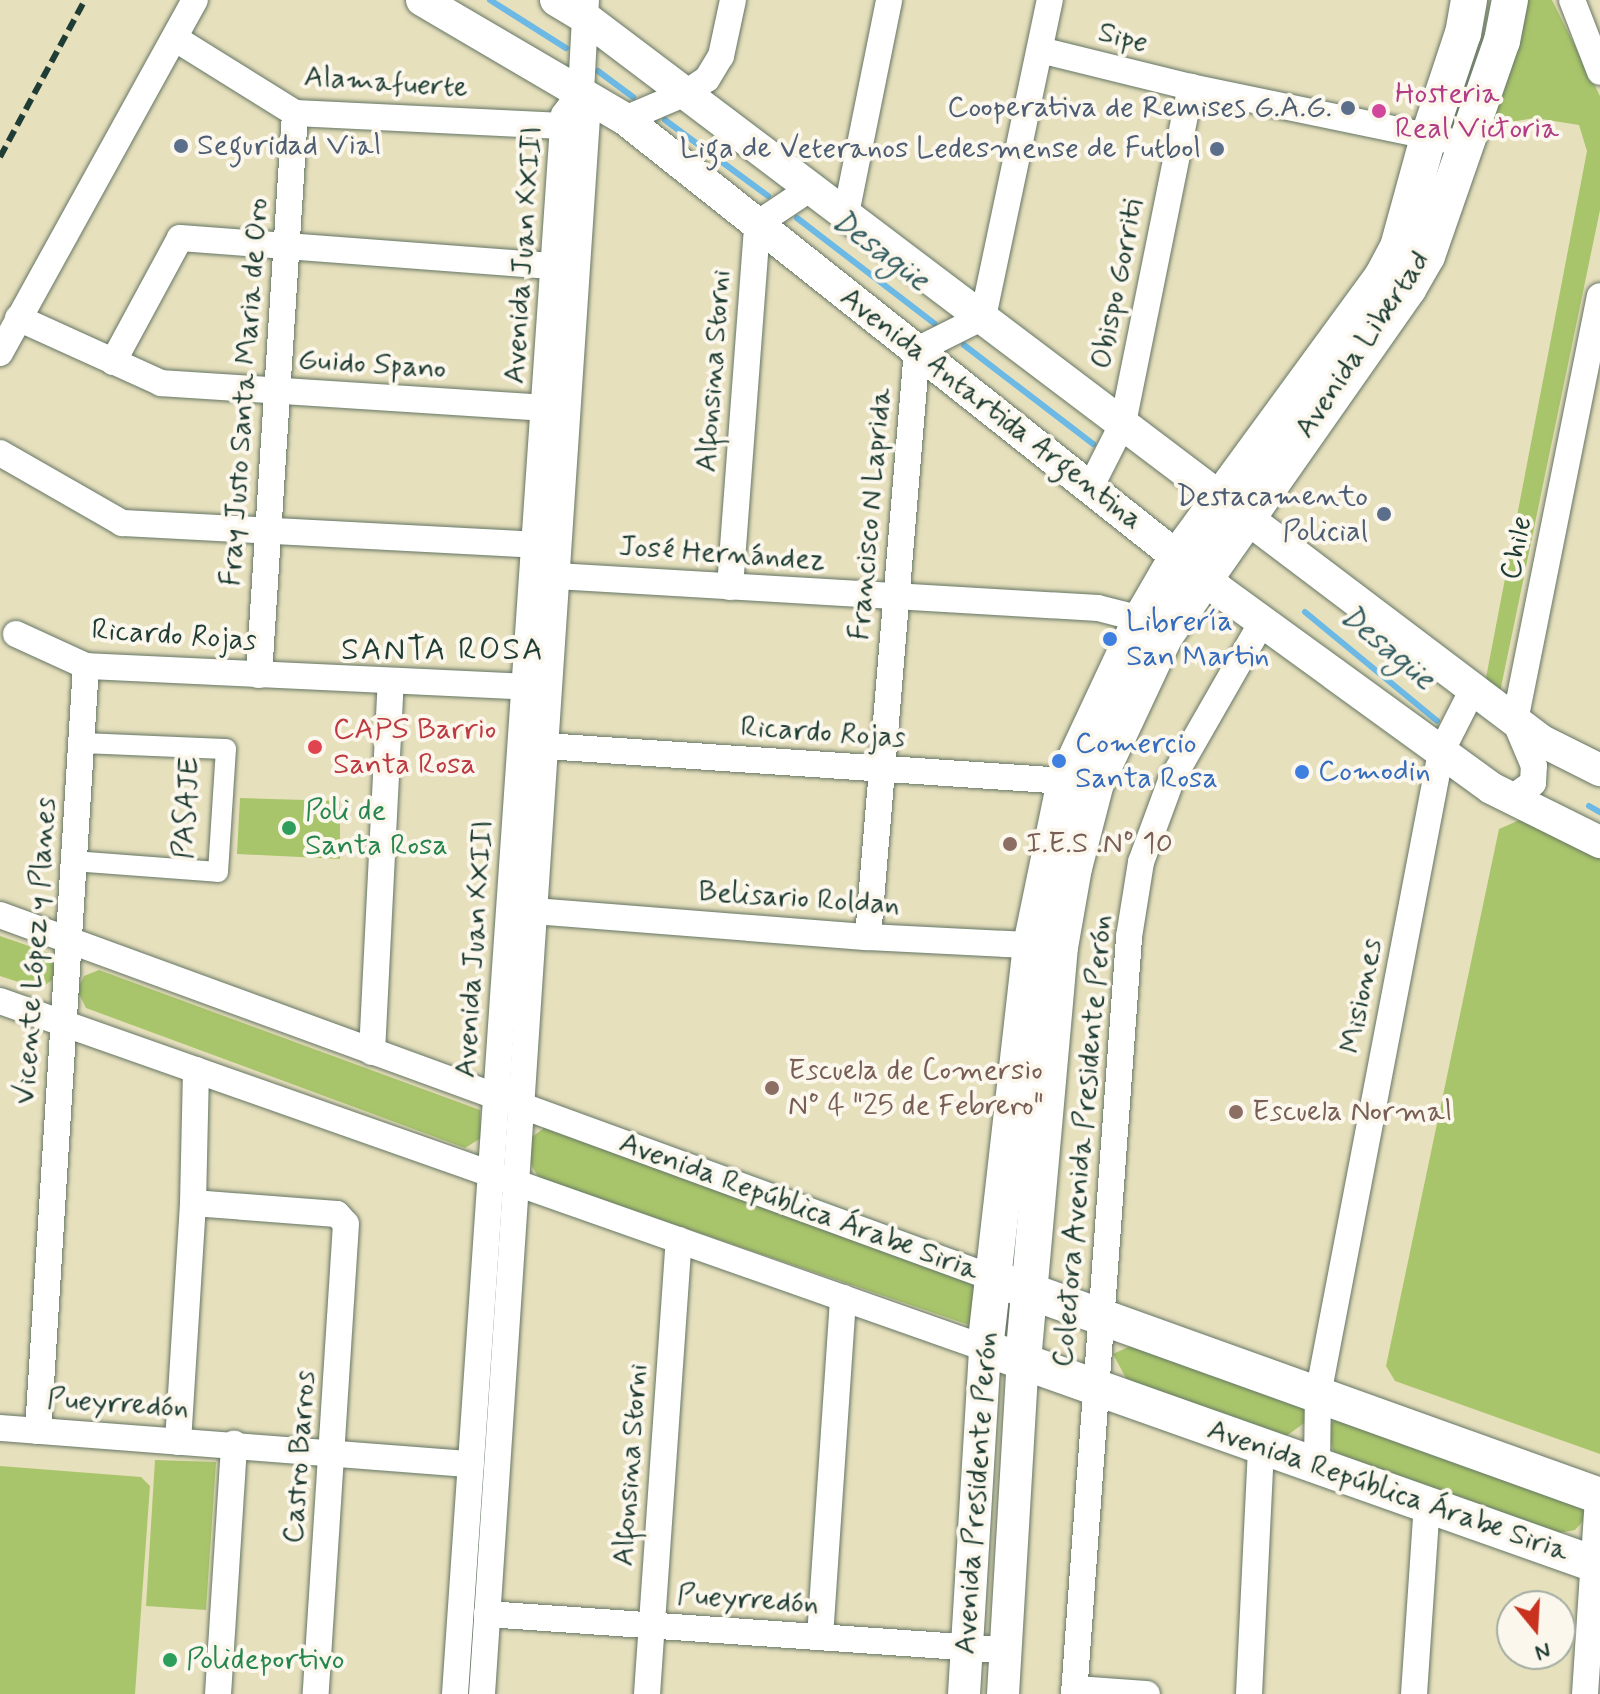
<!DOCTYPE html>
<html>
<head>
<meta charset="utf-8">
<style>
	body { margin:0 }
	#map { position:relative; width:1600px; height:1694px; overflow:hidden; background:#e7e0bd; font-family:Mynerve,sans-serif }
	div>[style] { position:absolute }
	.green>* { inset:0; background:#a9c56b }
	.stream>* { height:6px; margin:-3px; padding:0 3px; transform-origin:3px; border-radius:3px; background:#6cb9e6 }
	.roads { filter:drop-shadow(0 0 2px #657664) drop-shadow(0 0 2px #657664) }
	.pedestrian>* { height:20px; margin:-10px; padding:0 10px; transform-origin:10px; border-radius:10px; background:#fff }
	.minor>* { height:26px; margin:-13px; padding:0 13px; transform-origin:13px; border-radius:13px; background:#fff }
	.tertiary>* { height:32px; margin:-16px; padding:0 16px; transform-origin:16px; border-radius:16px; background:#fff }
	.secondary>* { height:36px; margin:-18px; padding:0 18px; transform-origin:18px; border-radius:18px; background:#fff }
	.rail>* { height:6px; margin-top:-3px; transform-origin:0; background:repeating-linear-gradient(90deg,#1f3d34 0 12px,transparent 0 18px) }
	.dots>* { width:22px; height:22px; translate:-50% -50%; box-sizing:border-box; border:4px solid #fbf7ec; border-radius:50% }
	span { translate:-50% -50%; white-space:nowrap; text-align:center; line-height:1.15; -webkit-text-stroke:8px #fbf7ec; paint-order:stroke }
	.street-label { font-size:30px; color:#1f3d34 }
	.hotel-label { font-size:30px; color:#b23c85 }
	.left { translate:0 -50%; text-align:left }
	.service-label { font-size:30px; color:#4e5e75 }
	.right { translate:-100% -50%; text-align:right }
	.shop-label { font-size:30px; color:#366cbe }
	.health-label { font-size:30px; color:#be3a42 }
	.leisure-label { font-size:30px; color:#27864d }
	.education-label { font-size:30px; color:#785e54 }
	.water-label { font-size:32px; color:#325c60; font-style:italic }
	.neighbourhood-label { font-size:32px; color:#1f3d34; letter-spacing:2px }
	.north { position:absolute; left:1496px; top:1590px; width:80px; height:80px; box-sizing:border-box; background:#fbf7ec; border:2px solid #a3ada2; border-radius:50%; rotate:162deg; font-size:22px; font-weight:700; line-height:32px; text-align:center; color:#1f3d34 }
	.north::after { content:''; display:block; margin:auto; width:28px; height:36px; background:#c8321e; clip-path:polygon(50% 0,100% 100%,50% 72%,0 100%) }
</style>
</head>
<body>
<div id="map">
	<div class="green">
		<i style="clip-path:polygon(1518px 0,1552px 0,1600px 96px,1600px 210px,1500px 692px,1485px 683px,1587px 151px,1579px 125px,1535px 118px,1491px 125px)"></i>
		<i style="clip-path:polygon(240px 798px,340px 801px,340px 859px,237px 854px)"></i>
		<i style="clip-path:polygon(1522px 819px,1600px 858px,1600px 1454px,1395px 1381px,1386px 1366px,1499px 829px)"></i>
		<i style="clip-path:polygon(0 936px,49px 953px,56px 967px,52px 980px,40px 989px,0 976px)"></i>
		<i style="clip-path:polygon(99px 970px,480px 1110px,481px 1138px,465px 1148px,86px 1008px,77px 990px,84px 976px)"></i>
		<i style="clip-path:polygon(544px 1128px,982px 1286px,975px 1327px,539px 1178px,527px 1158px,528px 1140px)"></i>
		<i style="clip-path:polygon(1137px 1343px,1306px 1408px,1307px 1421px,1285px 1437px,1128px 1382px,1113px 1354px)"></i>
		<i style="clip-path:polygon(1343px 1413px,1584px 1507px,1583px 1521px,1575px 1530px,1559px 1533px,1334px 1452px,1326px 1428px)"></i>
		<i style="clip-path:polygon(155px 1460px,216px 1462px,206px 1610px,146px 1606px)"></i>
		<i style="clip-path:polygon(0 1466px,141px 1477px,150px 1486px,135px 1694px,0 1694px)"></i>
	</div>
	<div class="stream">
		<i style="left:490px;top:0;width:90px;rotate:32.3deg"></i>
		<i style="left:598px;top:71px;width:44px;rotate:36.6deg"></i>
		<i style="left:665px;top:120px;width:128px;rotate:36.4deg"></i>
		<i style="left:797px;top:218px;width:173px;rotate:37.5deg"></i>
		<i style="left:964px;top:345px;width:163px;rotate:37.5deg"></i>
		<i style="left:1305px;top:612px;width:171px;rotate:39.5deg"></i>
		<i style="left:1589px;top:806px;width:13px;rotate:29deg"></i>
	</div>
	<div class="roads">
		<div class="pedestrian">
			<i style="left:73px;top:861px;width:145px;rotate:4.3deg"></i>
			<i style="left:218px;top:872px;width:123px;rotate:-86.3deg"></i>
			<i style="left:226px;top:749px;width:145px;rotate:-177.6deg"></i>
		</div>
		<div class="minor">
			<i style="left:1572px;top:0;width:77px;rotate:68.7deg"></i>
			<i style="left:176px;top:39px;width:140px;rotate:31.9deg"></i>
			<i style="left:295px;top:113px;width:268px;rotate:2.8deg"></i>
			<i style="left:1040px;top:50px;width:155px;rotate:13.8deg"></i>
			<i style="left:1191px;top:87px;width:260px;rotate:11.7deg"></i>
			<i style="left:625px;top:119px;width:66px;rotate:-23.1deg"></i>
			<i style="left:686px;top:93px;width:25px;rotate:-34deg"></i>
			<i style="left:707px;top:79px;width:27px;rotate:-59deg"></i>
			<i style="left:721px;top:56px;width:57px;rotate:-77.9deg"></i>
			<i style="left:846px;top:214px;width:218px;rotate:-78.6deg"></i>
			<i style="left:18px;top:318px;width:157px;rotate:24.4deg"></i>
			<i style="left:161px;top:383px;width:385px;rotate:3.7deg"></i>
			<i style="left:0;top:353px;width:403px;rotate:-61.1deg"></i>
			<i style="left:113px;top:362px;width:141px;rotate:-61.6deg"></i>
			<i style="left:180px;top:238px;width:376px;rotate:4.3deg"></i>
			<i style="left:0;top:453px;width:141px;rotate:29.8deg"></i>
			<i style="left:122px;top:523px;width:415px;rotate:3deg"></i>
			<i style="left:1090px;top:488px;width:73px;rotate:-63.1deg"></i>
			<i style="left:1123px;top:423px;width:343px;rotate:-78.6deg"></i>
			<i style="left:556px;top:576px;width:543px;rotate:3.38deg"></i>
			<i style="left:1098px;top:608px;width:44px;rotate:14.3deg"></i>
			<i style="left:1141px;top:619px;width:17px;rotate:36deg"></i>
			<i style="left:730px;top:587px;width:364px;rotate:-85.7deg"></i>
			<i style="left:757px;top:224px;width:65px;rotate:-33.7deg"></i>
			<i style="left:16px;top:634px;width:77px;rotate:24.6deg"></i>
			<i style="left:86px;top:666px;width:441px;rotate:2.7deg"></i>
			<i style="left:259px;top:675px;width:563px;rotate:-86.33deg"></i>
			<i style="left:545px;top:746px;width:536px;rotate:3.85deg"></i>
			<i style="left:1512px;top:798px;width:26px;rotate:-36deg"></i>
			<i style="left:1533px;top:783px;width:17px;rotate:-87deg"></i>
			<i style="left:1534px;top:766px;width:49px;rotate:-112.9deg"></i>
			<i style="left:1515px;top:721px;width:433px;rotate:-78.7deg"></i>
			<i style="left:534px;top:911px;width:335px;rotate:4.5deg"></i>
			<i style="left:868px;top:937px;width:180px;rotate:2.9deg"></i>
			<i style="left:0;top:915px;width:1057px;rotate:20.08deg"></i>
			<i style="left:868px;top:937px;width:589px;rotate:-85.23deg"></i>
			<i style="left:917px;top:350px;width:74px;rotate:-26.6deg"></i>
			<i style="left:983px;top:317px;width:324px;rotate:-78.1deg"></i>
			<i style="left:0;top:1001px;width:1044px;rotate:19.41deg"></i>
			<i style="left:372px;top:1052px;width:371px;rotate:-87.1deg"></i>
			<i style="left:193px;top:1203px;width:144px;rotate:4.4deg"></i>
			<i style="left:337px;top:1214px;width:13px;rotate:48deg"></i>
			<i style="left:346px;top:1224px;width:471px;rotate:93.7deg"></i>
			<i style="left:0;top:1428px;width:472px;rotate:4.4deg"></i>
			<i style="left:38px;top:1431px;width:767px;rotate:-86.41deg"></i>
			<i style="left:178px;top:1442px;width:239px;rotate:-86.4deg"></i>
			<i style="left:193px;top:1203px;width:133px;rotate:-88.7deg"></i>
			<i style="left:1317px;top:1465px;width:70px;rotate:-89.2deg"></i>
			<i style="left:1318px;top:1395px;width:655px;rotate:-79.17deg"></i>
			<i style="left:1441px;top:752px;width:71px;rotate:-63.1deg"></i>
			<i style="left:487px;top:1614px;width:519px;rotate:3.98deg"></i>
			<i style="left:820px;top:1637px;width:340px;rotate:-86.1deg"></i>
			<i style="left:1075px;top:1689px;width:72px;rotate:4deg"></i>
			<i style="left:218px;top:1694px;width:251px;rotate:-86.3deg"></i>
			<i style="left:455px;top:1694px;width:1572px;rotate:-86.06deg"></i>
			<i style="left:563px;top:126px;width:11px;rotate:-85deg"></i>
			<i style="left:564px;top:115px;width:29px;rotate:-54deg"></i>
			<i style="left:482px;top:1694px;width:1578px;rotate:-86.19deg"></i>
			<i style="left:587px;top:119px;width:28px;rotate:-103deg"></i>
			<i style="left:581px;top:92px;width:92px;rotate:-86.9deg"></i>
			<i style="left:647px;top:1694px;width:455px;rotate:-86deg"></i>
			<i style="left:1074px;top:1694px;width:759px;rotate:-85.84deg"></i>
			<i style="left:1129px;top:937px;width:76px;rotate:-80.9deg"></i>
			<i style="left:1141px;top:862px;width:86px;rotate:-69.7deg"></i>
			<i style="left:1171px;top:781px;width:183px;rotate:-60.2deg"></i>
			<i style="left:1249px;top:1694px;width:248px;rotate:-87.2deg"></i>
			<i style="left:1414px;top:1694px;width:189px;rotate:-86.1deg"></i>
			<i style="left:1585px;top:1694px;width:198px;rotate:-86.2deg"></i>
		</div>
		<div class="tertiary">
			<i style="left:422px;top:0;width:235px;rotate:30.4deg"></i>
			<i style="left:625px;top:119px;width:759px;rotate:38.42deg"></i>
			<i style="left:1220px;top:591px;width:335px;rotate:36deg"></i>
			<i style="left:1491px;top:788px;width:122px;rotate:26.4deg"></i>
			<i style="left:556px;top:0;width:31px;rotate:31deg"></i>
			<i style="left:583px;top:16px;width:1202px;rotate:37.09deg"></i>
			<i style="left:1542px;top:741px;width:65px;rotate:26.6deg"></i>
			<i style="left:964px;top:1694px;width:347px;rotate:-86.5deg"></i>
			<i style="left:1003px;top:1694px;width:334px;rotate:-86.6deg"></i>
		</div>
		<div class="secondary">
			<i style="left:1469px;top:0;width:34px;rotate:100deg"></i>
			<i style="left:1463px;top:33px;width:111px;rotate:108.4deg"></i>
			<i style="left:1428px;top:138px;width:113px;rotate:105.4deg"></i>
			<i style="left:1398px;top:247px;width:34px;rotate:118deg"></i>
			<i style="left:1382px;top:277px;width:347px;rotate:126.2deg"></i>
			<i style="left:1177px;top:557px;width:72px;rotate:120.1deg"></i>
			<i style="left:1141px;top:619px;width:179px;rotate:115.1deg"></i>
			<i style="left:1065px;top:781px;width:167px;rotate:101.7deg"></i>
			<i style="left:1031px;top:945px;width:406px;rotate:96.5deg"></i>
			<i style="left:985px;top:1348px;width:652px;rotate:19.52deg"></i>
			<i style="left:1007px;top:1283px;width:630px;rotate:19.76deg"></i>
			<i style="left:1023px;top:1361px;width:416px;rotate:-84.9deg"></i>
			<i style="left:1060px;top:947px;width:80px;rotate:-80deg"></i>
			<i style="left:1074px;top:868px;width:88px;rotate:-75.5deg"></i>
			<i style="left:1096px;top:783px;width:162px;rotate:-64.9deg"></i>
			<i style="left:1165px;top:636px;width:424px;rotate:-55deg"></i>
			<i style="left:1408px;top:289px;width:38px;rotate:-60deg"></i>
			<i style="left:1427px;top:256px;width:228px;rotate:-70.8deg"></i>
			<i style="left:1502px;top:41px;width:42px;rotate:-79deg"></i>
		</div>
	</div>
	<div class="rail">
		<i style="left:0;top:157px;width:179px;rotate:-61.6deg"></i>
	</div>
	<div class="dots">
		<i style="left:1348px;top:108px;background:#5c6f8a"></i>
		<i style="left:1379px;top:111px;background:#d1479c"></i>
		<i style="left:181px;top:146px;background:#5c6f8a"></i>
		<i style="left:1217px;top:149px;background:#5c6f8a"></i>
		<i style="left:1384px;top:514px;background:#5c6f8a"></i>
		<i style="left:1110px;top:639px;background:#3f7fe0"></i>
		<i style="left:315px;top:747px;background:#e0444e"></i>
		<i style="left:1059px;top:761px;background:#3f7fe0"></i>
		<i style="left:1302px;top:772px;background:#3f7fe0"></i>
		<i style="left:289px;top:828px;background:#2e9e5b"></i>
		<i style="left:1010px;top:844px;background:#8d6e63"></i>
		<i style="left:772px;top:1088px;background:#8d6e63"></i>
		<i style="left:1236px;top:1112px;background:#8d6e63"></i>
		<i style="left:170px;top:1660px;background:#2e9e5b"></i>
	</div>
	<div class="street-label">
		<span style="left:1123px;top:38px;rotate:14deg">Sipe</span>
		<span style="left:386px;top:83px;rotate:4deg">Alamafuerte</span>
		<span style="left:524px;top:255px;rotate:-86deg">Avenida Juan XXIII</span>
		<span style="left:1118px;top:284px;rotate:-79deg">Obispo Gorriti</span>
		<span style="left:1363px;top:345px;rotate:-56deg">Avenida Libertad</span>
		<span style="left:372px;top:365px;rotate:4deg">Guido Spano</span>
		<span style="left:714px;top:371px;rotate:-86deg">Alfonsina Storni</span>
		<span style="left:245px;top:392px;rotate:-86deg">Fray Justo Santa Maria de Oro</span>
		<span style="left:991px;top:409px;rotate:38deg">Avenida Antartida Argentina</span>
		<span style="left:871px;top:514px;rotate:-85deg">Francisco N Laprida</span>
		<span style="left:1517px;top:548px;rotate:-79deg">Chile</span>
		<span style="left:722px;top:554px;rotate:4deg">José Hernández</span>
		<span style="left:174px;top:636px;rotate:4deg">Ricardo Rojas</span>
		<span style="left:823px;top:733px;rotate:4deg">Ricardo Rojas</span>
		<span style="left:187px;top:808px;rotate:-86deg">PASAJE</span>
		<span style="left:799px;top:899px;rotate:4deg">Belisario Roldan</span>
		<span style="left:475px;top:949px;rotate:-86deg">Avenida Juan XXIII</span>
		<span style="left:36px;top:951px;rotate:-86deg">Vicente López y Planes</span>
		<span style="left:1362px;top:996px;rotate:-79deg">Misiones</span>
		<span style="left:1083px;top:1141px;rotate:-85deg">Colectora Avenida Presidente Perón</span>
		<span style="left:799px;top:1207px;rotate:20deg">Avenida República Árabe Siria</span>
		<span style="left:118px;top:1404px;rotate:4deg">Pueyrredón</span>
		<span style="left:300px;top:1457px;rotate:-86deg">Castro Barros</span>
		<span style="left:631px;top:1465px;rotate:-86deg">Alfonsina Storni</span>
		<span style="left:1388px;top:1491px;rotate:19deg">Avenida República Árabe Siria</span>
		<span style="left:977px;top:1493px;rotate:-86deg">Avenida Presidente Perón</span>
		<span style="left:748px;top:1600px;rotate:4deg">Pueyrredón</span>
	</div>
	<div class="hotel-label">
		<span class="left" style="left:1395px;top:111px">Hosteria<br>Real Victoria</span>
	</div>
	<div class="service-label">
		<span class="right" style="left:1332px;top:108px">Cooperativa de Remises G.A.G.</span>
		<span class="left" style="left:197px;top:146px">Seguridad Vial</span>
		<span class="right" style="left:1201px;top:149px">Liga de Veteranos Ledesmense de Futbol</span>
		<span class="right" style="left:1368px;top:514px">Destacamento<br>Policial</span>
	</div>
	<div class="shop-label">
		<span class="left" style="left:1126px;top:639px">Librería<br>San Martin</span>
		<span class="left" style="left:1075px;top:761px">Comercio<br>Santa Rosa</span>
		<span class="left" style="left:1318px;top:772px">Comodin</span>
	</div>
	<div class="health-label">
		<span class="left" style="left:333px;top:747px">CAPS Barrio<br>Santa Rosa</span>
	</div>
	<div class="leisure-label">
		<span class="left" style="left:305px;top:828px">Poli de<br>Santa Rosa</span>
		<span class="left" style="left:186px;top:1660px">Polideportivo</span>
	</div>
	<div class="education-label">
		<span class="left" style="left:1026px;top:844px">I.E.S .Nº 10</span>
		<span class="left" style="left:788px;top:1088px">Escuela de Comersio<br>Nº 4 "25 de Febrero"</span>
		<span class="left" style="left:1252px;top:1112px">Escuela Normal</span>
	</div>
	<div class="water-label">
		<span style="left:880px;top:251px;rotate:37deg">Desagüe</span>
		<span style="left:1387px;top:648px;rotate:40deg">Desagüe</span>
	</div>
	<div class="neighbourhood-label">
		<span style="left:443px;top:650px">SANTA ROSA</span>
	</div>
	<div class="north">N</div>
</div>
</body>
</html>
